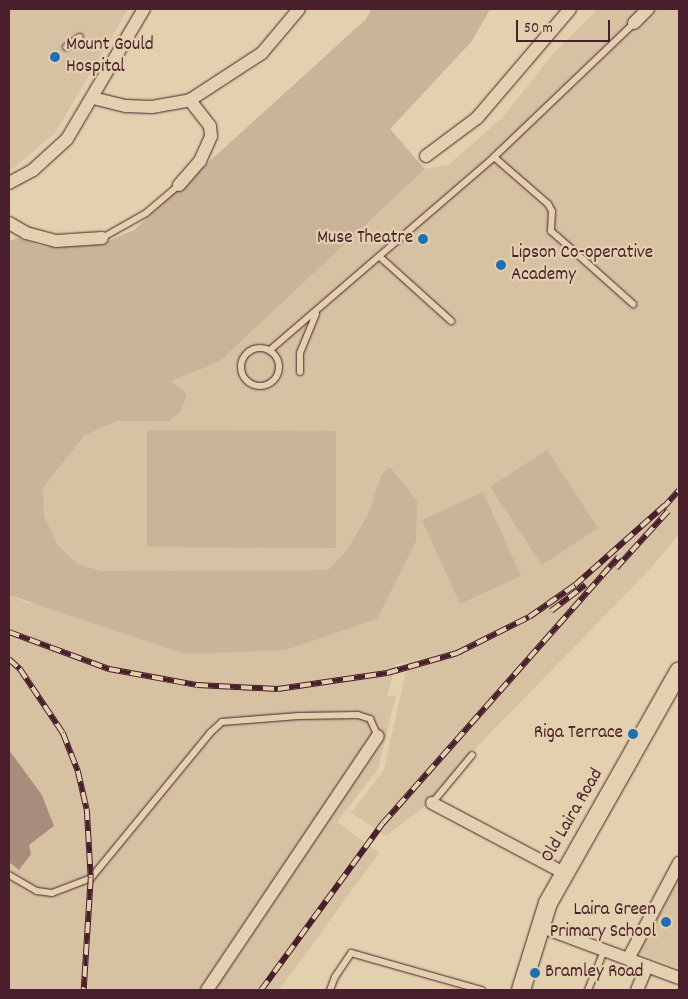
<!DOCTYPE html>
<html>
<head>
<meta charset="utf-8">
<style>
	body { margin:0 }
	#map { position:relative; width:688px; height:999px; overflow:hidden; background:#e3d0ae; font-family:Dekko,sans-serif }
	div>[style] { position:absolute }
	.built>* { inset:0; background:#d6c1a3 }
	.green>* { inset:0; background:#cab499 }
	.water>* { inset:0; background:#a98c7c }
	.roads { filter:drop-shadow(0 0 1px #4a1f2b) drop-shadow(0 0 1px #4a1f2b) }
	.service>* { height:6px; margin:-3px; padding:0 3px; transform-origin:3px; border-radius:3px; background:#e3d0ae }
	.service>.ring { margin:-3px; padding:0; box-sizing:content-box; background:none; border:6px solid #e3d0ae; border-radius:50% }
	.minor>* { height:12px; margin:-6px; padding:0 6px; transform-origin:6px; border-radius:6px; background:#e3d0ae }
	.secondary>* { height:18px; margin:-9px; padding:0 9px; transform-origin:9px; border-radius:9px; background:#e3d0ae }
	.rail>* { height:5.5px; margin-top:-2.75px; transform-origin:0; background:repeating-linear-gradient(90deg,#e3d0ae 0 11px,#4a1f2b 0 22px); box-sizing:border-box; border-block:1px solid #4a1f2b }
	.dots>* { width:14px; height:14px; translate:-50% -50%; box-sizing:border-box; border:2px solid #e3d0ae; border-radius:50% }
	span { translate:-50% -50%; white-space:nowrap; text-align:center; line-height:1.15; -webkit-text-stroke:4.5px #e3d0ae; paint-order:stroke }
	.poi-label { font-size:19px; color:#4a1f2b }
	.left { translate:0 -50%; text-align:left }
	.right { translate:-100% -50%; text-align:right }
	.street-label { font-size:19px; color:#4a1f2b }
	.frame { position:absolute; inset:0; border:10px solid #4a1f2b; pointer-events:none }
	.scale { position:absolute; left:516px; top:20px; width:94px; height:22px; box-sizing:border-box; border:2px solid #4a1f2b; border-top:0; padding-left:6px; font-size:15px; line-height:18px; white-space:nowrap; color:#4a1f2b; -webkit-text-stroke:4px #e3d0ae; paint-order:stroke }
</style>
</head>
<body>
<div id="map">
	<div class="built">
		<i style="clip-path:polygon(9px 9px,128px 9px,55px 133px,9px 172px)"></i>
		<i style="clip-path:polygon(598px 9px,643px 9px,650px 16px,657px 9px,679px 9px,679px 534px,651px 568px,469px 755px,430px 802px,386px 836px,351px 813px,384px 770px,408px 662px,396px 664px,387px 697px,396px 695px,378px 769px,337px 822px,379px 853px,279px 990px,9px 990px,9px 862px,19px 870px,29px 845px,54px 826px,42px 795px,9px 750px,9px 595px,28px 603px,377px 619px,381px 475px,368px 514px,347px 550px,328px 570px,102px 571px,77px 564px,57px 544px,44px 515px,43px 488px,84px 436px,117px 421px,170px 421px,181px 411px,170px 381px,219px 362px,425px 169px,448px 165px,501px 119px,552px 55px)"></i>
		<i style="clip-path:polygon(679px 874px,679px 968px,636px 952px)"></i>
	</div>
	<div class="green">
		<i style="clip-path:polygon(372px 9px,490px 9px,472px 41px,390px 129px,425px 169px,219px 362px,171px 381px,187px 394px,181px 411px,170px 421px,117px 421px,84px 436px,43px 488px,44px 515px,57px 544px,77px 564px,102px 571px,328px 570px,347px 550px,368px 514px,381px 475px,390px 467px,417px 501px,416px 541px,377px 619px,285px 650px,186px 654px,9px 595px,9px 241px,18px 238px,45px 247px,99px 245px,134px 230px,365px 20px)"></i>
		<i style="clip-path:polygon(147px 430px,336px 431px,336px 548px,147px 547px)"></i>
		<i style="clip-path:polygon(547px 450px,598px 528px,542px 565px,490px 487px)"></i>
		<i style="clip-path:polygon(483px 492px,521px 576px,460px 604px,422px 520px)"></i>
	</div>
	<div class="water">
		<i style="clip-path:polygon(9px 750px,42px 795px,54px 826px,29px 845px,31px 854px,19px 870px,9px 862px)"></i>
	</div>
	<div class="roads">
		<div class="service">
			<i style="left:66px;top:47px;width:17px;rotate:-36deg"></i>
			<i style="left:494px;top:157px;width:72px;rotate:41deg"></i>
			<i style="left:548px;top:204px;width:8px;rotate:60deg"></i>
			<i style="left:552px;top:211px;width:20px;rotate:93deg"></i>
			<i style="left:551px;top:231px;width:9px;rotate:41deg"></i>
			<i style="left:558px;top:237px;width:101px;rotate:41.8deg"></i>
			<i style="left:102px;top:238px;width:51px;rotate:-29.6deg"></i>
			<i style="left:146px;top:213px;width:43px;rotate:-40.3deg"></i>
			<i style="left:380px;top:257px;width:96px;rotate:42deg"></i>
			<i class="ring" style="left:241px;top:348px;width:32px;height:32px"></i>
			<i style="left:270px;top:350px;width:296px;rotate:-40.7deg"></i>
			<i style="left:494px;top:157px;width:194px;rotate:-43.7deg"></i>
			<i style="left:300px;top:372px;width:19px;rotate:-90deg"></i>
			<i style="left:300px;top:353px;width:42px;rotate:-67.7deg"></i>
			<i style="left:433px;top:802px;width:61px;rotate:-50.3deg"></i>
			<i style="left:9px;top:875px;width:32px;rotate:30deg"></i>
			<i style="left:37px;top:891px;width:15px;rotate:8deg"></i>
			<i style="left:52px;top:893px;width:42px;rotate:-21deg"></i>
			<i style="left:91px;top:878px;width:188px;rotate:-50.6deg"></i>
			<i style="left:210px;top:733px;width:16px;rotate:-43deg"></i>
			<i style="left:222px;top:722px;width:77px;rotate:-4.5deg"></i>
			<i style="left:299px;top:716px;width:59px;rotate:-1deg"></i>
			<i style="left:358px;top:715px;width:13px;rotate:18deg"></i>
			<i style="left:370px;top:719px;width:19px;rotate:65deg"></i>
			<i style="left:330px;top:990px;width:14px;rotate:-69deg"></i>
			<i style="left:335px;top:977px;width:29px;rotate:-56deg"></i>
			<i style="left:351px;top:953px;width:136px;rotate:15.8deg"></i>
			<i style="left:588px;top:990px;width:42px;rotate:-67.7deg"></i>
		</div>
		<div class="minor">
			<i style="left:634px;top:23px;width:20px;rotate:-45deg"></i>
			<i style="left:93px;top:98px;width:34px;rotate:14deg"></i>
			<i style="left:126px;top:106px;width:26px;rotate:2deg"></i>
			<i style="left:152px;top:107px;width:39px;rotate:-10deg"></i>
			<i style="left:190px;top:100px;width:86px;rotate:-33.1deg"></i>
			<i style="left:262px;top:53px;width:57px;rotate:-49.9deg"></i>
			<i style="left:426px;top:156px;width:64px;rotate:-36.7deg"></i>
			<i style="left:477px;top:118px;width:143px;rotate:-49.5deg"></i>
			<i style="left:9px;top:183px;width:27px;rotate:-28deg"></i>
			<i style="left:33px;top:170px;width:46px;rotate:-42.4deg"></i>
			<i style="left:67px;top:139px;width:151px;rotate:-59.4deg"></i>
			<i style="left:179px;top:185px;width:32px;rotate:-49deg"></i>
			<i style="left:200px;top:161px;width:27px;rotate:-66deg"></i>
			<i style="left:211px;top:136px;width:10px;rotate:-96deg"></i>
			<i style="left:210px;top:126px;width:33px;rotate:-128deg"></i>
			<i style="left:9px;top:223px;width:20px;rotate:30deg"></i>
			<i style="left:26px;top:233px;width:31px;rotate:15deg"></i>
			<i style="left:56px;top:241px;width:46px;rotate:-3.7deg"></i>
			<i style="left:432px;top:803px;width:149px;rotate:27.9deg"></i>
			<i style="left:539px;top:926px;width:149px;rotate:20.4deg"></i>
			<i style="left:628px;top:959px;width:109px;rotate:-62deg"></i>
			<i style="left:207px;top:990px;width:306px;rotate:-56.1deg"></i>
			<i style="left:637px;top:990px;width:26px;rotate:-67deg"></i>
		</div>
		<div class="secondary">
			<i style="left:521px;top:990px;width:91px;rotate:-72.8deg"></i>
			<i style="left:548px;top:903px;width:266px;rotate:-60.5deg"></i>
		</div>
	</div>
	<div class="rail">
		<i style="left:662px;top:509px;width:25px;rotate:-48deg"></i>
		<i style="left:616px;top:568px;width:77px;rotate:-47.6deg"></i>
		<i style="left:551px;top:611px;width:43px;rotate:-37.4deg"></i>
		<i style="left:9px;top:632px;width:107px;rotate:20.3deg"></i>
		<i style="left:109px;top:669px;width:89px;rotate:10.3deg"></i>
		<i style="left:197px;top:685px;width:81px;rotate:2.8deg"></i>
		<i style="left:278px;top:689px;width:110px;rotate:-8.4deg"></i>
		<i style="left:387px;top:673px;width:73px;rotate:-15.9deg"></i>
		<i style="left:457px;top:653px;width:80px;rotate:-26.6deg"></i>
		<i style="left:529px;top:617px;width:56px;rotate:-34.8deg"></i>
		<i style="left:575px;top:585px;width:120px;rotate:-41.6deg"></i>
		<i style="left:9px;top:659px;width:15px;rotate:42deg"></i>
		<i style="left:20px;top:669px;width:77px;rotate:56.1deg"></i>
		<i style="left:63px;top:733px;width:41px;rotate:68.5deg"></i>
		<i style="left:78px;top:771px;width:39px;rotate:77deg"></i>
		<i style="left:87px;top:809px;width:69px;rotate:86.7deg"></i>
		<i style="left:91px;top:878px;width:112px;rotate:93.6deg"></i>
		<i style="left:261px;top:990px;width:207px;rotate:-53.9deg"></i>
		<i style="left:383px;top:823px;width:355px;rotate:-48.5deg"></i>
	</div>
	<div class="dots">
		<i style="left:55px;top:57px;background:#1f6fb2"></i>
		<i style="left:423px;top:239px;background:#1f6fb2"></i>
		<i style="left:501px;top:265px;background:#1f6fb2"></i>
		<i style="left:633px;top:734px;background:#1f6fb2"></i>
		<i style="left:666px;top:922px;background:#1f6fb2"></i>
		<i style="left:535px;top:973px;background:#1f6fb2"></i>
	</div>
	<div class="poi-label">
		<span class="left" style="left:66px;top:57px">Mount Gould<br>Hospital</span>
		<span class="right" style="left:413px;top:239px">Muse Theatre</span>
		<span class="left" style="left:511px;top:265px">Lipson Co-operative<br>Academy</span>
		<span class="right" style="left:623px;top:734px">Riga Terrace</span>
		<span class="right" style="left:656px;top:922px">Laira Green<br>Primary School</span>
		<span class="left" style="left:545px;top:973px">Bramley Road</span>
	</div>
	<div class="street-label">
		<span style="left:573px;top:816px;rotate:-60deg">Old Laira Road</span>
	</div>
	<div class="frame"></div>
	<div class="scale">50 m</div>
</div>
</body>
</html>
